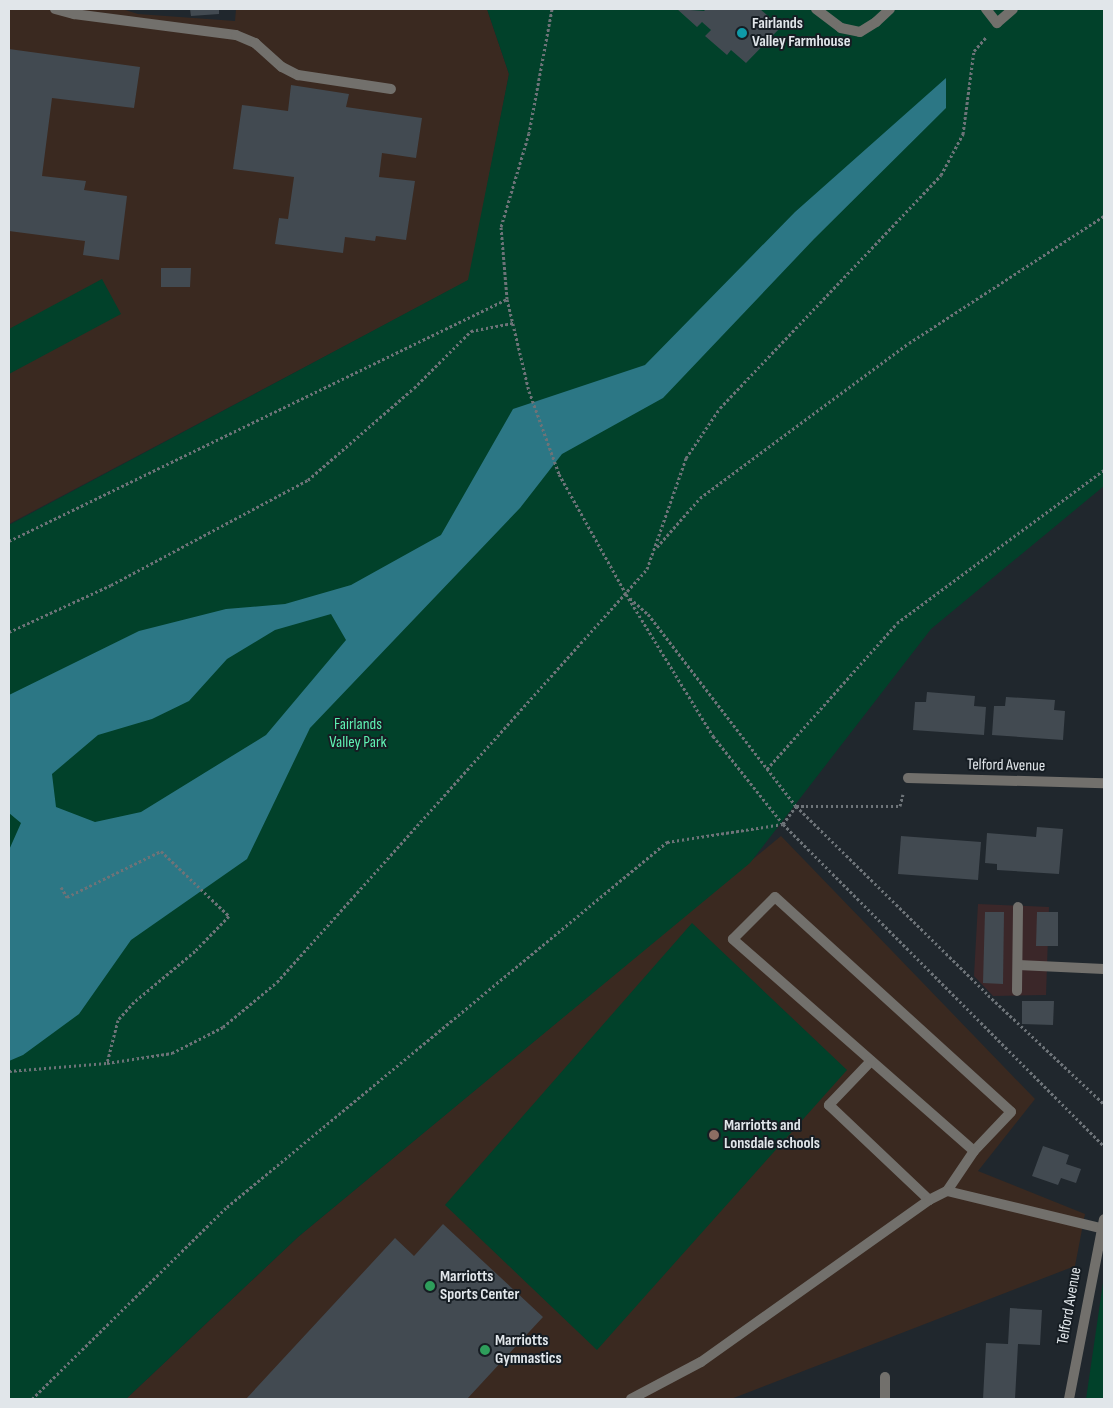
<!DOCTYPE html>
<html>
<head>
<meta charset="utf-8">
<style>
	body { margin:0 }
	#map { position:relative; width:1113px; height:1408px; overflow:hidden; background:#20272d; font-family:"Sofia Sans Condensed",sans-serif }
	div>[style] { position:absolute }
	.industrial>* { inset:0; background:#3b2729 }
	.education>* { inset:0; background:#3a2920 }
	.green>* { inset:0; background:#01412a }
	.water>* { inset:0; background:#2c7785 }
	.building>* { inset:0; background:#424a51 }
	.path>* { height:3px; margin-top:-1.5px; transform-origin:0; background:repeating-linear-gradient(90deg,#6d7378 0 2.5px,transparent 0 5px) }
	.service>* { height:10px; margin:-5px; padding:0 5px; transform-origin:5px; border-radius:5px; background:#72706c }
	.minor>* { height:10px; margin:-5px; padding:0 5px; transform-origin:5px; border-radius:5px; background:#72706c }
	.dots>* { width:14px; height:14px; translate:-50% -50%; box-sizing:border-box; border:2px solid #161d23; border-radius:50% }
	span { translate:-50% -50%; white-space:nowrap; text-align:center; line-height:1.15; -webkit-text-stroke:4px #161d23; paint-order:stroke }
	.poi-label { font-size:16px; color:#e1e6ea; font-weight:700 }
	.left { translate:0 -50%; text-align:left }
	.park-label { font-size:16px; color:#5ff2b3 }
	.street-label { font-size:16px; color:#e1e6ea }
	.frame { position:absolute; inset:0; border:10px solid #e1e6ea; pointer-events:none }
</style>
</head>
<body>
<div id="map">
	<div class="industrial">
		<i style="clip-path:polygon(978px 904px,1049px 907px,1046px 995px,993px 996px,974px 976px)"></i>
	</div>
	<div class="education">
		<i style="clip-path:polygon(9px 9px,122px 9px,138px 14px,235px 21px,236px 9px,487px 9px,509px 74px,469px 280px,9px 524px)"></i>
		<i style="clip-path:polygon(781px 836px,1035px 1099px,978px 1171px,1085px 1214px,1075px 1266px,731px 1399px,126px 1399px,298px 1237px)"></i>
	</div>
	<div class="green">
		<i style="clip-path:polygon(487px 9px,1104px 9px,1104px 486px,931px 629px,750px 863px,298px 1237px,126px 1399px,9px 1399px,9px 525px,468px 280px,509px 74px)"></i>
		<i style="clip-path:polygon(102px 279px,121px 314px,9px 374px,9px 329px)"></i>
		<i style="clip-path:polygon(692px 923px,847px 1070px,597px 1350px,445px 1205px)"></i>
		<i style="clip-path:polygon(1104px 1276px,1104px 1399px,1086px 1399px)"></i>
	</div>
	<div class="water">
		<i style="clip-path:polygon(evenodd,946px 78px,946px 108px,814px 239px,663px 398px,562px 454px,520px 508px,310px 728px,247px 859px,131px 940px,79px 1014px,23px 1055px,9px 1061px,9px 850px,21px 823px,9px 813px,9px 695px,139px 631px,226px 609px,285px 604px,351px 585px,441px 535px,513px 409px,645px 365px,795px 212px,946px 78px,331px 614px,346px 640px,266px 735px,141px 812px,95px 822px,56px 807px,52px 774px,98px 735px,152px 719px,189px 701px,227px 659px,275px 630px,331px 614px)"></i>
	</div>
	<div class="building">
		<i style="clip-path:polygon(190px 9px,219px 9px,219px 14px,191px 16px)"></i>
		<i style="clip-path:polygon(677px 9px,704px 11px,706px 9px,760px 9px,781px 27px,746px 63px,731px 50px,727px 55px,705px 36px,711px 30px,702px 22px,697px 27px)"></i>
		<i style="clip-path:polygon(9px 49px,140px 67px,134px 108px,52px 98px,42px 176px,86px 181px,84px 190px,127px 196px,119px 260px,83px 255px,85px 241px,9px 231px)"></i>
		<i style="clip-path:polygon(291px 85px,349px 94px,346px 107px,422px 118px,416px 158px,382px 153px,379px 177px,415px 181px,406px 240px,376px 236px,375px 241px,345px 237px,343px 253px,275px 244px,279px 218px,288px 219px,294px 177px,233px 169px,242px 105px,288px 111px)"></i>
		<i style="clip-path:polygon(161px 268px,191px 268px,190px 287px,161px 287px)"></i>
		<i style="clip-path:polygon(927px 692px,975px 696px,974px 706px,986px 707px,984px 735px,913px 730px,915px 702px,926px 702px)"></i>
		<i style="clip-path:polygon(1006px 697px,1055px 700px,1054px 710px,1065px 711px,1063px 740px,992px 735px,994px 706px,1005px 706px)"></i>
		<i style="clip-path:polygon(1037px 827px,1063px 829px,1059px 874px,997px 870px,997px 864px,985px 863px,987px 833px,1036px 837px)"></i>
		<i style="clip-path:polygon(901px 836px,981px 842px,978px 880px,898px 874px)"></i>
		<i style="clip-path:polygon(985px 912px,1004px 912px,1003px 984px,983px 983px)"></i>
		<i style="clip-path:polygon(1037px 912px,1058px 912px,1058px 946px,1036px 946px)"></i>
		<i style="clip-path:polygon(1022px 1001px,1054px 1001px,1053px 1025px,1022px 1024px)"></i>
		<i style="clip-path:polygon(1043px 1146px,1069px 1155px,1066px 1164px,1081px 1169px,1076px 1183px,1061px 1178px,1058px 1185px,1032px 1176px)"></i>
		<i style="clip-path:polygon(443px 1224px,543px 1317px,467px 1399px,246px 1399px,395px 1238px,414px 1256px)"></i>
		<i style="clip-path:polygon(1010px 1308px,1042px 1310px,1040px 1345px,1018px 1344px,1015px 1399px,983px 1399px,986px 1343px,1008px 1344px)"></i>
	</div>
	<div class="path">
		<i style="left:552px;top:9px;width:126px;rotate:100.5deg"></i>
		<i style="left:529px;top:133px;width:98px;rotate:106.6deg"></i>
		<i style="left:501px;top:227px;width:72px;rotate:85.2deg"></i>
		<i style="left:507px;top:299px;width:95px;rotate:76.6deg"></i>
		<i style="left:529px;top:391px;width:88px;rotate:70.1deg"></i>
		<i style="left:559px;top:474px;width:137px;rotate:60.8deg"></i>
		<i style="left:626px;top:594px;width:167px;rotate:58.5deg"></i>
		<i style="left:713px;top:736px;width:112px;rotate:51.5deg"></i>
		<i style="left:783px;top:824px;width:455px;rotate:45.1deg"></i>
		<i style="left:9px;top:541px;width:554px;rotate:-25.92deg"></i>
		<i style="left:657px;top:547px;width:65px;rotate:-48.7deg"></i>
		<i style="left:700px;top:498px;width:260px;rotate:-36.6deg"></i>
		<i style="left:909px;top:343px;width:233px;rotate:-33.1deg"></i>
		<i style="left:630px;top:598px;width:24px;rotate:42deg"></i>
		<i style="left:648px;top:614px;width:242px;rotate:52.4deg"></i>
		<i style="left:796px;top:806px;width:269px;rotate:44.5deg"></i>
		<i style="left:988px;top:995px;width:159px;rotate:43.2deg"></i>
		<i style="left:9px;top:632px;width:112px;rotate:-24.7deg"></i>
		<i style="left:111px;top:585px;width:223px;rotate:-28.1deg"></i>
		<i style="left:308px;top:480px;width:140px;rotate:-41deg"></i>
		<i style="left:414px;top:388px;width:81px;rotate:-45deg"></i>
		<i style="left:471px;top:331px;width:43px;rotate:-10.8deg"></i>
		<i style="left:767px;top:769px;width:195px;rotate:-48.3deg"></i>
		<i style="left:897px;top:623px;width:257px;rotate:-36.5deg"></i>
		<i style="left:61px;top:887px;width:12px;rotate:59deg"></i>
		<i style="left:67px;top:897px;width:105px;rotate:-26.1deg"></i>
		<i style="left:161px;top:851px;width:94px;rotate:43.7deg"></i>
		<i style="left:229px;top:916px;width:49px;rotate:134.2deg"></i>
		<i style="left:195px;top:951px;width:80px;rotate:140.1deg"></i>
		<i style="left:134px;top:1002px;width:24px;rotate:132deg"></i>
		<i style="left:118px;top:1020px;width:44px;rotate:104.3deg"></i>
		<i style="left:9px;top:1071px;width:98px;rotate:-4.7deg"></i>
		<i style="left:107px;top:1063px;width:66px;rotate:-8.7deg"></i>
		<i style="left:172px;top:1053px;width:57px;rotate:-27deg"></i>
		<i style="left:223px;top:1027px;width:70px;rotate:-39.8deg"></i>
		<i style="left:277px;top:982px;width:554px;rotate:-48.14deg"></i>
		<i style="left:647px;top:569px;width:118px;rotate:-70.6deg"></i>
		<i style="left:686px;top:458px;width:60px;rotate:-55.8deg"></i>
		<i style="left:720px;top:408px;width:321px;rotate:-46.5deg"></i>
		<i style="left:941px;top:175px;width:47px;rotate:-61.8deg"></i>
		<i style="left:963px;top:134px;width:84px;rotate:-82.5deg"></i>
		<i style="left:974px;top:51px;width:18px;rotate:-49deg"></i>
		<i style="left:32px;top:1399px;width:274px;rotate:-44.6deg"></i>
		<i style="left:227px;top:1207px;width:572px;rotate:-39.68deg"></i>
		<i style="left:667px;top:842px;width:117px;rotate:-8.8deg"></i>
		<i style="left:783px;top:824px;width:22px;rotate:-54deg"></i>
		<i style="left:796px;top:806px;width:104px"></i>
		<i style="left:900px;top:806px;width:12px;rotate:-76deg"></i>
	</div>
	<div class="service">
		<i style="left:55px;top:9px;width:20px;rotate:15deg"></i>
		<i style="left:74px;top:14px;width:163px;rotate:7.4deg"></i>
		<i style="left:236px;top:35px;width:21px;rotate:23deg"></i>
		<i style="left:255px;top:43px;width:36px;rotate:42deg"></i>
		<i style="left:282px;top:67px;width:18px;rotate:27deg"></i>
		<i style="left:298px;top:75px;width:94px;rotate:8.6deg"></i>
		<i style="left:816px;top:9px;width:31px;rotate:37deg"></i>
		<i style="left:841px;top:28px;width:19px;rotate:12deg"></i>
		<i style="left:860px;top:32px;width:19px;rotate:-32deg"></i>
		<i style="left:876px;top:22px;width:19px;rotate:-43deg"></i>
		<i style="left:986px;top:9px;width:18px;rotate:52deg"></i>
		<i style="left:997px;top:23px;width:21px;rotate:-41deg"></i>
		<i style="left:775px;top:897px;width:319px;rotate:42.3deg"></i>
		<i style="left:1011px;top:1112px;width:54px;rotate:133.5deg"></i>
		<i style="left:974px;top:1151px;width:321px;rotate:-138.7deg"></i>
		<i style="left:733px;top:939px;width:59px;rotate:-45deg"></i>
		<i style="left:1018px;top:965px;width:86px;rotate:2.7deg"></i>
		<i style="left:1017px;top:991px;width:84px;rotate:-89.3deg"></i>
		<i style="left:871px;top:1061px;width:61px;rotate:133.7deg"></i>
		<i style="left:829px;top:1105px;width:138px;rotate:43.5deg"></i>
		<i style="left:947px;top:1191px;width:48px;rotate:-56deg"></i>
		<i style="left:885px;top:1377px;width:22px;rotate:90deg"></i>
		<i style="left:631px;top:1399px;width:79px;rotate:-27.9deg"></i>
		<i style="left:701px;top:1362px;width:280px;rotate:-35.4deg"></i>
		<i style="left:929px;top:1200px;width:20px;rotate:-27deg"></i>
		<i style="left:947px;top:1191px;width:157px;rotate:13.6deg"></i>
	</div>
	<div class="minor">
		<i style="left:908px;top:778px;width:196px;rotate:1.5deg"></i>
		<i style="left:1069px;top:1399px;width:183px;rotate:-79deg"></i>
	</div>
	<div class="dots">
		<i style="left:742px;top:33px;background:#0f9aa8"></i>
		<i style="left:714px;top:1135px;background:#8d6e63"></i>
		<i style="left:430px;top:1286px;background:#2e9e5b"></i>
		<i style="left:485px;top:1350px;background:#2e9e5b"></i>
	</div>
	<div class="poi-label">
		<span class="left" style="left:752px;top:33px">Fairlands<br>Valley Farmhouse</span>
		<span class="left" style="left:724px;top:1135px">Marriotts and<br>Lonsdale schools</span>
		<span class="left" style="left:440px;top:1286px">Marriotts<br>Sports Center</span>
		<span class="left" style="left:495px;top:1350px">Marriotts<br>Gymnastics</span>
	</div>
	<div class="park-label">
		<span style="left:358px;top:734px">Fairlands<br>Valley Park</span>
	</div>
	<div class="street-label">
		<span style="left:1006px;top:766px;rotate:1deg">Telford Avenue</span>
		<span style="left:1070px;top:1306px;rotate:-80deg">Telford Avenue</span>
	</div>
	<div class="frame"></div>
</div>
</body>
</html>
